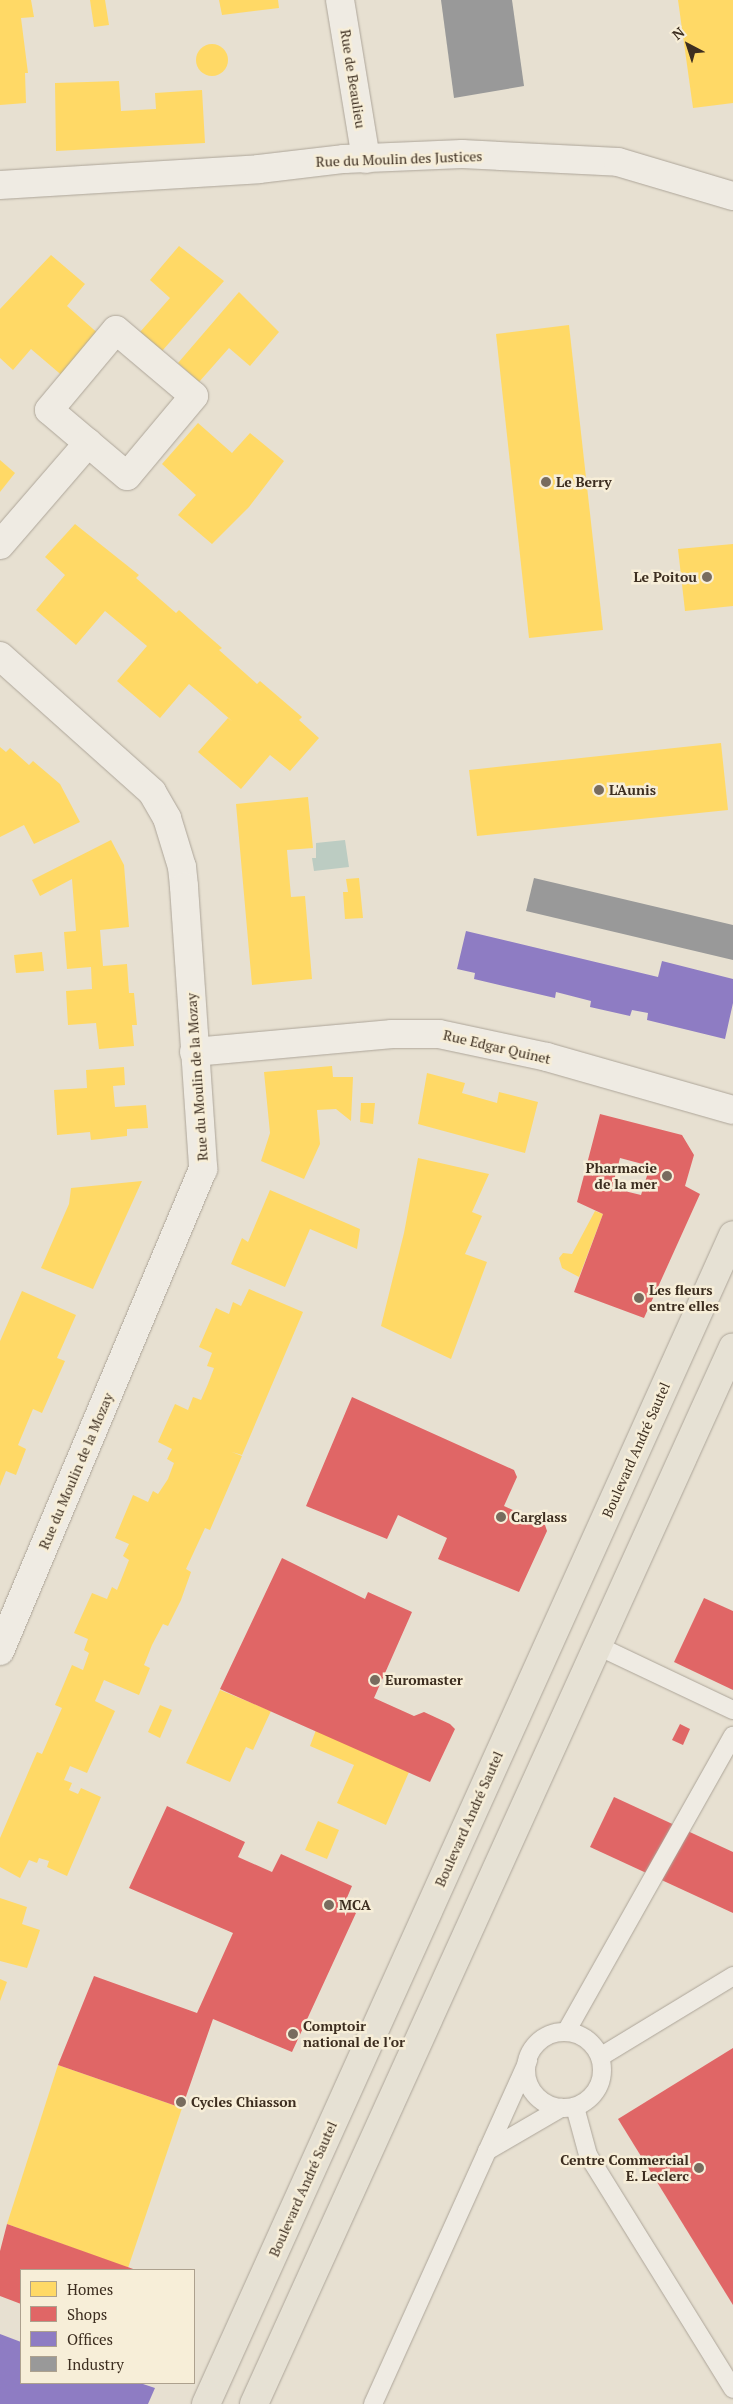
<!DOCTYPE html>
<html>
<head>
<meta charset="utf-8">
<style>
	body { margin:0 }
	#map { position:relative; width:733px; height:2404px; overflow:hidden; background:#e7e0d1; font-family:"PT Serif",serif }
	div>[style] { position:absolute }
	.water>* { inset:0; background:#bcccc2 }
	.homes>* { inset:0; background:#ffd966 }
	.round { border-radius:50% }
	.shops>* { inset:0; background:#e06666 }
	.offices>* { inset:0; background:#8e7cc3 }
	.industry>* { inset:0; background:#999 }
	.roads { filter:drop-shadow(0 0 1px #ada599) drop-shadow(0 0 1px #ada599) }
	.lane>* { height:18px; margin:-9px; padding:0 9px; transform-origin:9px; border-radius:9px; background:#efebe3 }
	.lane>.ring { margin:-9px; padding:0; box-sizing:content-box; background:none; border:18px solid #efebe3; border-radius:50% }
	.street>* { height:28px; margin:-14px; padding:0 14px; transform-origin:14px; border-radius:14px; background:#efebe3 }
	.secondary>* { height:28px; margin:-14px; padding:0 14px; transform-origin:14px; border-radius:14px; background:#efebe3 }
	.primary>* { height:28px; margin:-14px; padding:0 14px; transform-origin:14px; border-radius:14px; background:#e6e1d4 }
	.dots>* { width:14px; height:14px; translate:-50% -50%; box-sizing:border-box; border:2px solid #f7eed8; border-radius:50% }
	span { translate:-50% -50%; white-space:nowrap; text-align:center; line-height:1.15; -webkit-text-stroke:5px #f7eed8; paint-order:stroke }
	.street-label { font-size:14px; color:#3d2e20 }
	.poi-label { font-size:14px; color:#3d2e20; font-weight:700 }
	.left { translate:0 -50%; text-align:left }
	.right { translate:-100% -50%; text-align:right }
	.legend { position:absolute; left:20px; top:2269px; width:175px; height:115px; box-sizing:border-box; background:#f7eed8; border:1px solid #ada18e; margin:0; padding:6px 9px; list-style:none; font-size:15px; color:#3d2e20 }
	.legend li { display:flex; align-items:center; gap:10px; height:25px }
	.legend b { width:25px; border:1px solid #ada18e }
	.north { position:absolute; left:663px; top:20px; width:50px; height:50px; -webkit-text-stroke:4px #f7eed8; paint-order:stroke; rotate:320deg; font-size:14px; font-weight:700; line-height:20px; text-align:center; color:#3d2e20 }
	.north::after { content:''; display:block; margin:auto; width:18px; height:22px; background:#3d2e20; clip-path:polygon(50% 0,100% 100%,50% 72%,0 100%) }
</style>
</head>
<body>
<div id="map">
	<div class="water">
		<i style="clip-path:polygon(345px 840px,349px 867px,314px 871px,312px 858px,316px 858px,316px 843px)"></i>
	</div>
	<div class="homes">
		<i style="clip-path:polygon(0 0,31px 0,34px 17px,21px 18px,28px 73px,25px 73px,26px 103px,0 105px)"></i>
		<i style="clip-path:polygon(90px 0,105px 0,109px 25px,94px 27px)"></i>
		<i style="clip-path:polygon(219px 0,278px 0,279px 8px,222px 15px)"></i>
		<i style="clip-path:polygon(678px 0,733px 0,733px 103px,693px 108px)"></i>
		<i class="round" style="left:196px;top:44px;width:32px;height:32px"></i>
		<i style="clip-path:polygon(119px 81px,121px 111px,156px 109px,155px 93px,202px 90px,205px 143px,56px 151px,55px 83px)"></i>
		<i style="clip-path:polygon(179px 246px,224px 281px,162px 351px,140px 332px,170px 298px,150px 280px)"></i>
		<i style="clip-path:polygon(51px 255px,85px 284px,67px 306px,101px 336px,65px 378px,31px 349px,13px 370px,0 358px,0 309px)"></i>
		<i style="clip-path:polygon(239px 292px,279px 332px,250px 366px,229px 348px,199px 382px,178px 363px)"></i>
		<i style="clip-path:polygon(569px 325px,603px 630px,529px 638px,496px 334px)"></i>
		<i style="clip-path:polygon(198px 423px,232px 453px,250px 433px,284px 461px,249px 507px,212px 544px,178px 515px,196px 495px,162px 464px)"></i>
		<i style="clip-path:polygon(0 460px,15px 473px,0 492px)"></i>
		<i style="clip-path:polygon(75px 524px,139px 575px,136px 578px,176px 613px,179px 610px,199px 628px,222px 648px,219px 650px,257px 684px,260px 681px,302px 717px,299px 720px,319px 738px,290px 771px,270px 755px,241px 789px,198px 752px,228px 718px,232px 721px,207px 699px,189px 684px,160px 718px,117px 681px,147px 646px,105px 611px,76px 645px,36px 610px,65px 575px,45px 557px)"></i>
		<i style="clip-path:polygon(733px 544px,733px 606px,685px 611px,678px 549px)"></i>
		<i style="clip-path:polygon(721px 743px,728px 810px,477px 836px,469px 770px)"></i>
		<i style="clip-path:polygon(0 747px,6px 752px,10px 748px,29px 765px,33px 761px,60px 784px,80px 822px,34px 844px,24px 825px,0 837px)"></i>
		<i style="clip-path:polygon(308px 797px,313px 848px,287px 850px,291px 897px,305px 896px,312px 979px,252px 985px,236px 804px)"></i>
		<i style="clip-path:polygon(111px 840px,124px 865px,129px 927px,100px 930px,103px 966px,127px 964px,129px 993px,134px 993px,137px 1025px,132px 1025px,134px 1046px,99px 1049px,96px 1023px,68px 1025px,66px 991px,92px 989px,91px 967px,67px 969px,64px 932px,76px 931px,72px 879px,40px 896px,32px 880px)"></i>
		<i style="clip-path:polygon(359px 878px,363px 918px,345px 919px,343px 892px,348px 892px,346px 879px)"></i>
		<i style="clip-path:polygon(42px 952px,44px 971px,16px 973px,14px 955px)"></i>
		<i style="clip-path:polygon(332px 1066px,333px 1077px,353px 1077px,351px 1121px,336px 1109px,317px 1110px,320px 1144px,304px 1179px,261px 1161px,270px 1133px,264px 1072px)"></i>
		<i style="clip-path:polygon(124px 1067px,125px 1085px,113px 1086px,115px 1107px,146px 1105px,148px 1128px,127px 1129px,127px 1136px,91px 1140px,90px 1132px,57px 1135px,54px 1090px,87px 1088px,86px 1070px)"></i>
		<i style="clip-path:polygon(427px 1073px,465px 1083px,462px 1093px,497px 1103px,499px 1092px,538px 1102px,525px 1153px,418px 1124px)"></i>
		<i style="clip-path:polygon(361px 1103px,375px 1103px,373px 1124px,360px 1122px)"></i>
		<i style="clip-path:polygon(418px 1158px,489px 1174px,472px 1212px,482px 1216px,465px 1254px,487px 1262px,451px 1359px,381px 1326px,404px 1233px)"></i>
		<i style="clip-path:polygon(142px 1181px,93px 1289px,41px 1268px,69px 1204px,71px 1188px)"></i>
		<i style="clip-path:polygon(270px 1190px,360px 1229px,357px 1249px,310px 1229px,285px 1287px,231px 1264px,242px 1238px,248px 1242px)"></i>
		<i style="clip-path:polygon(595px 1211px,603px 1214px,579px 1277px,562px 1268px,559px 1258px,563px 1253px,572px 1254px)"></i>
		<i style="clip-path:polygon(249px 1289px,303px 1312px,242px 1455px,232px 1452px,242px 1456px,210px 1530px,205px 1528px,186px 1569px,191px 1572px,181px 1600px,168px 1626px,163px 1624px,152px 1645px,144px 1665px,150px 1668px,139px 1695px,104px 1680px,95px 1701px,115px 1711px,87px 1773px,70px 1766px,64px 1780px,72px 1783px,69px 1790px,78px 1794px,81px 1788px,101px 1797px,67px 1876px,47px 1867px,49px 1861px,39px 1858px,37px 1863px,29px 1860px,20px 1878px,0 1867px,0 1838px,37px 1752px,42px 1754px,62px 1708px,55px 1705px,72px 1665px,83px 1670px,89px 1653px,84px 1650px,88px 1639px,74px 1633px,92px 1593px,107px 1599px,112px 1587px,117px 1590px,129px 1560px,123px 1556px,129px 1544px,115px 1538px,133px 1495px,148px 1502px,153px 1491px,158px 1494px,168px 1479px,174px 1463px,167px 1459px,172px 1449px,158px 1442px,175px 1404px,188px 1410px,193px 1397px,201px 1400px,208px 1384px,214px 1368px,207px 1366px,212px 1353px,199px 1347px,216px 1308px,229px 1314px,233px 1302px,241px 1306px)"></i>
		<i style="clip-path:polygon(22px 1291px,76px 1315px,57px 1358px,65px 1361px,61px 1370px,42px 1413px,33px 1409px,18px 1445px,26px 1449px,16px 1475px,6px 1471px,0 1486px,0 1341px)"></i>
		<i style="clip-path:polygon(220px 1690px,271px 1711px,253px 1750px,246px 1747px,230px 1782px,186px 1763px)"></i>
		<i style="clip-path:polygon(160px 1705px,172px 1710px,160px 1738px,148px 1732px)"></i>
		<i style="clip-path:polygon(316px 1730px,409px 1772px,386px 1825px,337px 1803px,354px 1765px,310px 1746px)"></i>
		<i style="clip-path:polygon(318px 1821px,339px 1830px,327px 1859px,305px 1850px)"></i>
		<i style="clip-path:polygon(0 1898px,27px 1907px,22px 1924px,40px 1930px,27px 1968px,0 1961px)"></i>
		<i style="clip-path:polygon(0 1979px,7px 1982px,0 2001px)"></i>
		<i style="clip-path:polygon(58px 2065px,182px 2108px,128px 2268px,7px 2224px)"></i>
	</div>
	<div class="shops">
		<i style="clip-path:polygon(evenodd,600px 1114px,682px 1135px,694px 1155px,685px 1186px,700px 1194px,644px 1318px,574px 1292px,603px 1214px,577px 1202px,600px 1114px,620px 1158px,650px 1166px,641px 1195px,612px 1188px,620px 1158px)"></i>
		<i style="clip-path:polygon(352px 1397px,514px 1470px,517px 1477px,504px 1506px,545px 1525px,547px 1531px,519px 1592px,438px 1559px,447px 1538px,398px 1515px,387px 1539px,306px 1506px)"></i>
		<i style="clip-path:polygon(282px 1558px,365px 1599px,368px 1592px,412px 1612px,374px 1698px,414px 1716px,424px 1712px,450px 1724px,455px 1729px,430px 1782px,220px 1689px)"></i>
		<i style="clip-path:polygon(704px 1598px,733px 1611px,733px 1690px,674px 1662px)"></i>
		<i style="clip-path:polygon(680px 1724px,690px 1729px,683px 1745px,672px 1740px)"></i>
		<i style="clip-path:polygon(614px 1797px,733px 1852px,733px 1913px,590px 1847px)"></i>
		<i style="clip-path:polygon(167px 1806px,245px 1842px,238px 1857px,272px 1872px,281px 1854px,352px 1886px,343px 1907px,356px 1913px,292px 2052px,213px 2019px,182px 2108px,58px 2065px,94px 1976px,197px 2013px,233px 1933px,129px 1888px)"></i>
		<i style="clip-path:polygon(733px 2048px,733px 2305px,618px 2119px)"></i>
		<i style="clip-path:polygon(7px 2224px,136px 2270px,21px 2270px,21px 2304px,0 2296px,0 2251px)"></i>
	</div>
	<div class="offices">
		<i style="clip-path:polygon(466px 931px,658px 977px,662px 961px,733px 979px,733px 1003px,725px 1039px,647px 1020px,648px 1013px,632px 1010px,630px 1016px,590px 1007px,591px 1001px,556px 992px,555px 998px,474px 979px,475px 973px,457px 969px)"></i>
		<i style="clip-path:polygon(0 2334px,21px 2342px,21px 2383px,140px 2383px,155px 2388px,148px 2404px,0 2404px)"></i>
	</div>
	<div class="industry">
		<i style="clip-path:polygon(441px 0,512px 0,524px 86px,454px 98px)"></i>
		<i style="clip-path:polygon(534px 878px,733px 925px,733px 960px,526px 911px)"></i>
	</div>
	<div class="roads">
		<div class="lane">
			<i style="left:598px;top:1646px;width:149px;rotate:25.4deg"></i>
			<i style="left:566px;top:2032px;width:340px;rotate:-60.6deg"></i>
			<i class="ring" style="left:526px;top:2032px;width:58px;height:58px"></i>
			<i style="left:600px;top:2057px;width:156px;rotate:-31.3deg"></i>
			<i style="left:575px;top:2107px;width:50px;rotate:74.8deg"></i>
			<i style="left:588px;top:2155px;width:275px;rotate:58.2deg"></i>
			<i style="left:487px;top:2151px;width:86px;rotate:-30.2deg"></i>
			<i style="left:373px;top:2404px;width:377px;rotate:-65.7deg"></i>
		</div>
		<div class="street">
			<i style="left:116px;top:330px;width:102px;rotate:40.2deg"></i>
			<i style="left:194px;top:396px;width:104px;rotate:129.9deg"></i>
			<i style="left:127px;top:476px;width:102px;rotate:-139.8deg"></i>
			<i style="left:49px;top:410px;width:104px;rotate:-50.1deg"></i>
			<i style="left:0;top:545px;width:135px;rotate:-49.2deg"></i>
			<i style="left:0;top:656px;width:204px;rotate:41.8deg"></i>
			<i style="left:152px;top:792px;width:30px;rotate:60deg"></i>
			<i style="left:167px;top:818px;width:51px;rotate:73deg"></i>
			<i style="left:182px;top:867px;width:20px;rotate:84deg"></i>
			<i style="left:184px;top:887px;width:283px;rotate:86.1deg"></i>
			<i style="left:203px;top:1169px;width:523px;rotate:112.84deg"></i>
			<i style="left:194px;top:1052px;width:199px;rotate:-5.2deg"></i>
			<i style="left:392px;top:1034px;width:47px"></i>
			<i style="left:439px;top:1034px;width:110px;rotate:12deg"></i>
			<i style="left:547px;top:1057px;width:193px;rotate:15.9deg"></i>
		</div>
		<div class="secondary">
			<i style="left:340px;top:0;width:161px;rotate:80.7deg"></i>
			<i style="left:0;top:185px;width:259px;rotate:-3.5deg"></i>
			<i style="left:259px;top:169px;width:86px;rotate:-6.7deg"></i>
			<i style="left:344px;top:159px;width:118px;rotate:-2.4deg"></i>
			<i style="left:462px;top:154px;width:156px;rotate:2.9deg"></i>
			<i style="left:618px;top:162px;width:120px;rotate:16.5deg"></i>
		</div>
		<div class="primary">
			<i style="left:206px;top:2404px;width:1282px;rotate:-65.73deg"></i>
			<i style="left:254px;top:2404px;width:1160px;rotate:-65.62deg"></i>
		</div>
	</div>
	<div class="dots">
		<i style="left:546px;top:482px;background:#786c5e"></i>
		<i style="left:707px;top:577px;background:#786c5e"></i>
		<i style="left:599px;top:790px;background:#786c5e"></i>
		<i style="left:667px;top:1176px;background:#786c5e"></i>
		<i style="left:639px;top:1298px;background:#786c5e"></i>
		<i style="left:501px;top:1517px;background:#786c5e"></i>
		<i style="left:375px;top:1680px;background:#786c5e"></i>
		<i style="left:329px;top:1905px;background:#786c5e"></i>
		<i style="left:293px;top:2034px;background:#786c5e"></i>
		<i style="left:181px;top:2102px;background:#786c5e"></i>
		<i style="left:699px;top:2168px;background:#786c5e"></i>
	</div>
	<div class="street-label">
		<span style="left:353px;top:79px;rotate:81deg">Rue de Beaulieu</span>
		<span style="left:399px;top:159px;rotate:-2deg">Rue du Moulin des Justices</span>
		<span style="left:497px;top:1047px;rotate:13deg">Rue Edgar Quinet</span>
		<span style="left:197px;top:1077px;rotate:-94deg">Rue du Moulin de la Mozay</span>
		<span style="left:636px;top:1450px;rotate:-66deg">Boulevard André Sautel</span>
		<span style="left:76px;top:1471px;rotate:-67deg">Rue du Moulin de la Mozay</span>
		<span style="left:469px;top:1819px;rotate:-66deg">Boulevard André Sautel</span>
		<span style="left:303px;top:2189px;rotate:-66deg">Boulevard André Sautel</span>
	</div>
	<div class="poi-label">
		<span class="left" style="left:556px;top:482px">Le Berry</span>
		<span class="right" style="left:697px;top:577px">Le Poitou</span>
		<span class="left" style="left:609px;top:790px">L'Aunis</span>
		<span class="right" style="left:657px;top:1176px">Pharmacie<br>de la mer</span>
		<span class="left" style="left:649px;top:1298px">Les fleurs<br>entre elles</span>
		<span class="left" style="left:511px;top:1517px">Carglass</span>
		<span class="left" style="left:385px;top:1680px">Euromaster</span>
		<span class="left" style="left:339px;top:1905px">MCA</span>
		<span class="left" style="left:303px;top:2034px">Comptoir<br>national de l'or</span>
		<span class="left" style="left:191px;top:2102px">Cycles Chiasson</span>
		<span class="right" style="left:689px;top:2168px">Centre Commercial<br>E. Leclerc</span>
	</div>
	<ul class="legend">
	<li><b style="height:14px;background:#ffd966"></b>Homes</li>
	<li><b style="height:14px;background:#e06666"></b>Shops</li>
	<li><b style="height:14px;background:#8e7cc3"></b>Offices</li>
	<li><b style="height:14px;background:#999"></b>Industry</li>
	</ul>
	<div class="north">N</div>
</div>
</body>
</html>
